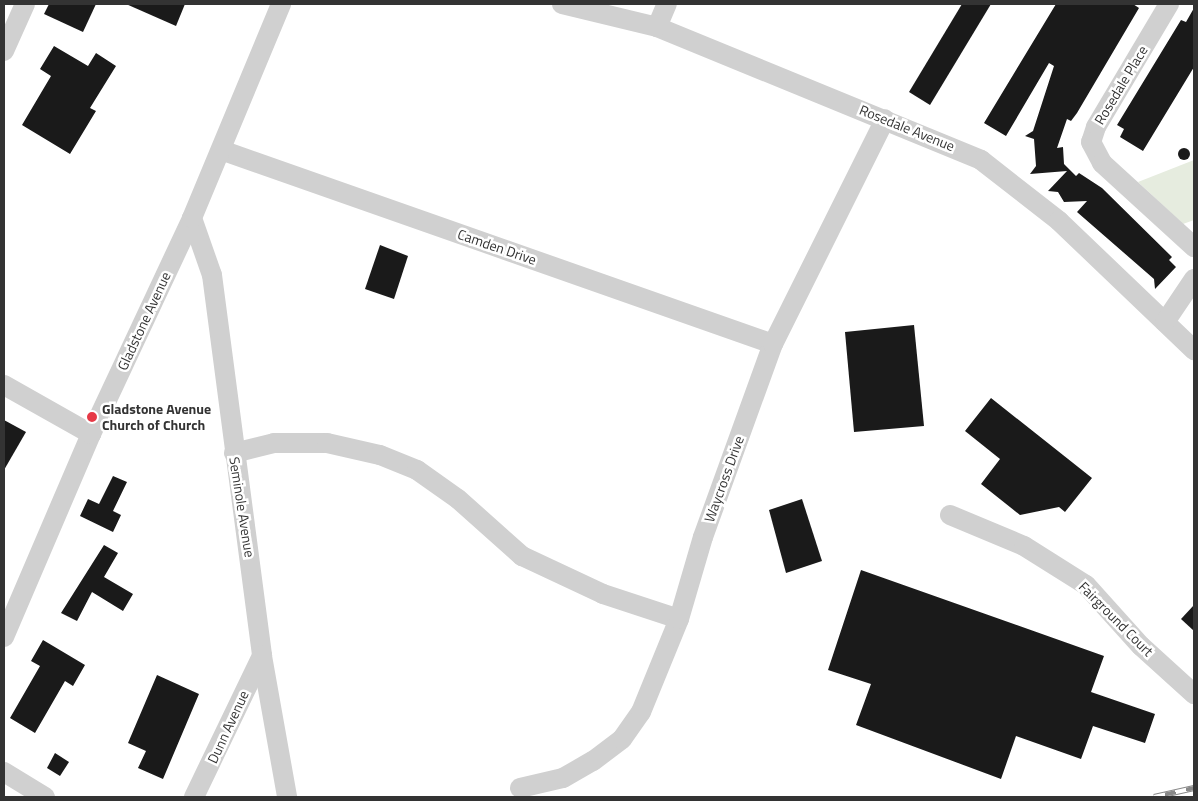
<!DOCTYPE html>
<html>
<head>
<meta charset="utf-8">
<style>
	body { margin:0 }
	#map { position:relative; width:1198px; height:801px; overflow:hidden; background:#fff; font-family:"Titillium Web",sans-serif }
	div>[style] { position:absolute }
	.green>* { inset:0; background:#e6ecdf }
	.building>* { inset:0; background:#1a1a1a }
	.round { border-radius:50% }
	.minor>* { height:20px; margin:-10px; padding:0 10px; transform-origin:10px; border-radius:10px; background:#d0d0d0 }
	.rail>* { height:5.5px; margin-top:-2.75px; transform-origin:0; background:repeating-linear-gradient(90deg,#fff 0 11px,#888 0 22px); box-sizing:border-box; border-block:1px solid #888 }
	.dots>* { width:14px; height:14px; translate:-50% -50%; box-sizing:border-box; border:2px solid #fff; border-radius:50% }
	span { translate:-50% -50%; white-space:nowrap; text-align:center; line-height:1.15; -webkit-text-stroke:5px #fff; paint-order:stroke }
	.street-label { font-size:14px; color:#333 }
	.poi-label { font-size:14px; color:#333; font-weight:700 }
	.left { translate:0 -50%; text-align:left }
	.frame { position:absolute; inset:0; border:5px solid #333; pointer-events:none }
</style>
</head>
<body>
<div id="map">
	<div class="green">
		<i style="clip-path:polygon(1194px 160px,1194px 220px,1183px 224px,1138px 182px)"></i>
	</div>
	<div class="building">
		<i style="clip-path:polygon(49px 4px,96px 4px,83px 32px,44px 14px)"></i>
		<i style="clip-path:polygon(126px 4px,185px 4px,176px 26px)"></i>
		<i style="clip-path:polygon(962px 4px,991px 4px,930px 105px,909px 92px)"></i>
		<i style="clip-path:polygon(1056px 4px,1133px 4px,1139px 8px,1077px 113px,1071px 121px,1067px 119px,1057px 148px,1063px 147px,1064px 164px,1076px 176px,1079px 173px,1102px 188px,1172px 257px,1169px 260px,1176px 267px,1155px 289px,1154px 279px,1077px 212px,1087px 201px,1064px 202px,1058px 192px,1048px 191px,1067px 171px,1030px 174px,1036px 166px,1034px 139px,1025px 136px,1033px 131px,1054px 66px,1049px 63px,1006px 136px,984px 123px)"></i>
		<i style="clip-path:polygon(1194px 8px,1194px 67px,1143px 151px,1120px 137px,1124px 129px,1117px 125px,1181px 20px,1186px 22px)"></i>
		<i style="clip-path:polygon(54px 46px,88px 66px,96px 53px,116px 66px,90px 108px,96px 111px,70px 154px,22px 125px,51px 76px,40px 69px)"></i>
		<i class="round" style="left:1178px;top:148px;width:12px;height:12px"></i>
		<i style="clip-path:polygon(380px 245px,408px 256px,394px 299px,365px 289px)"></i>
		<i style="clip-path:polygon(914px 325px,924px 426px,854px 432px,845px 332px)"></i>
		<i style="clip-path:polygon(991px 398px,1092px 478px,1065px 512px,1059px 507px,1020px 515px,981px 484px,1000px 459px,965px 431px)"></i>
		<i style="clip-path:polygon(4px 420px,26px 432px,4px 470px)"></i>
		<i style="clip-path:polygon(113px 476px,127px 482px,113px 511px,121px 515px,113px 532px,80px 516px,88px 499px,99px 504px)"></i>
		<i style="clip-path:polygon(802px 499px,822px 561px,786px 573px,769px 510px)"></i>
		<i style="clip-path:polygon(104px 545px,118px 553px,104px 577px,133px 594px,123px 611px,92px 592px,77px 621px,61px 613px)"></i>
		<i style="clip-path:polygon(861px 570px,1104px 656px,1091px 692px,1155px 714px,1145px 743px,1093px 726px,1081px 759px,1016px 736px,1001px 779px,856px 725px,871px 684px,828px 670px)"></i>
		<i style="clip-path:polygon(1194px 605px,1194px 631px,1181px 619px)"></i>
		<i style="clip-path:polygon(43px 640px,85px 665px,73px 686px,65px 681px,35px 733px,10px 718px,40px 666px,31px 661px)"></i>
		<i style="clip-path:polygon(157px 675px,199px 694px,163px 779px,138px 768px,146px 751px,128px 743px)"></i>
		<i style="clip-path:polygon(55px 753px,69px 762px,60px 776px,47px 768px)"></i>
	</div>
	<div class="minor">
		<i style="left:562px;top:4px;width:98px;rotate:13.6deg"></i>
		<i style="left:657px;top:27px;width:350px;rotate:22.3deg"></i>
		<i style="left:981px;top:160px;width:99px;rotate:38deg"></i>
		<i style="left:1059px;top:221px;width:187px;rotate:43.7deg"></i>
		<i style="left:1169px;top:4px;width:143px;rotate:120.7deg"></i>
		<i style="left:1096px;top:127px;width:16px;rotate:108deg"></i>
		<i style="left:1091px;top:142px;width:24px;rotate:62deg"></i>
		<i style="left:1102px;top:163px;width:125px;rotate:42.4deg"></i>
		<i style="left:657px;top:27px;width:25px;rotate:-67deg"></i>
		<i style="left:4px;top:51px;width:51px;rotate:-65.9deg"></i>
		<i style="left:221px;top:150px;width:585px;rotate:19.36deg"></i>
		<i style="left:192px;top:218px;width:60px;rotate:70.7deg"></i>
		<i style="left:212px;top:275px;width:384px;rotate:82.5deg"></i>
		<i style="left:262px;top:656px;width:143px;rotate:79.9deg"></i>
		<i style="left:1165px;top:322px;width:52px;rotate:-56deg"></i>
		<i style="left:4px;top:385px;width:100px;rotate:29.4deg"></i>
		<i style="left:234px;top:453px;width:41px;rotate:-14deg"></i>
		<i style="left:274px;top:443px;width:53px"></i>
		<i style="left:327px;top:443px;width:54px;rotate:12.8deg"></i>
		<i style="left:380px;top:455px;width:40px;rotate:22deg"></i>
		<i style="left:417px;top:470px;width:50px;rotate:35.3deg"></i>
		<i style="left:458px;top:499px;width:86px;rotate:41.7deg"></i>
		<i style="left:522px;top:556px;width:89px;rotate:25.1deg"></i>
		<i style="left:603px;top:594px;width:80px;rotate:18.2deg"></i>
		<i style="left:950px;top:515px;width:80px;rotate:22.7deg"></i>
		<i style="left:1024px;top:546px;width:73px;rotate:32.2deg"></i>
		<i style="left:1086px;top:585px;width:82px;rotate:48deg"></i>
		<i style="left:1141px;top:646px;width:72px;rotate:42.2deg"></i>
		<i style="left:4px;top:637px;width:221px;rotate:-66.8deg"></i>
		<i style="left:91px;top:434px;width:238px;rotate:-64.9deg"></i>
		<i style="left:192px;top:218px;width:232px;rotate:-67.4deg"></i>
		<i style="left:4px;top:772px;width:48px;rotate:31.4deg"></i>
		<i style="left:520px;top:788px;width:44px;rotate:-13.1deg"></i>
		<i style="left:563px;top:778px;width:34px;rotate:-30deg"></i>
		<i style="left:593px;top:761px;width:36px;rotate:-37deg"></i>
		<i style="left:622px;top:739px;width:33px;rotate:-55deg"></i>
		<i style="left:641px;top:712px;width:100px;rotate:-67.8deg"></i>
		<i style="left:679px;top:619px;width:85px;rotate:-73.7deg"></i>
		<i style="left:703px;top:537px;width:205px;rotate:-70.1deg"></i>
		<i style="left:773px;top:344px;width:251px;rotate:-63.5deg"></i>
		<i style="left:194px;top:797px;width:157px;rotate:-64.3deg"></i>
	</div>
	<div class="rail">
		<i style="left:1154px;top:797px;width:41px;rotate:-12.7deg"></i>
	</div>
	<div class="dots">
		<i style="left:92px;top:417px;background:#e63946"></i>
	</div>
	<div class="street-label">
		<span style="left:1121px;top:85px;rotate:-59deg">Rosedale Place</span>
		<span style="left:907px;top:128px;rotate:22deg">Rosedale Avenue</span>
		<span style="left:497px;top:247px;rotate:19deg">Camden Drive</span>
		<span style="left:144px;top:321px;rotate:-65deg">Gladstone Avenue</span>
		<span style="left:724px;top:479px;rotate:-70deg">Waycross Drive</span>
		<span style="left:242px;top:507px;rotate:81deg">Seminole Avenue</span>
		<span style="left:1116px;top:619px;rotate:45deg">Fairground Court</span>
		<span style="left:228px;top:727px;rotate:-65deg">Dunn Avenue</span>
	</div>
	<div class="poi-label">
		<span class="left" style="left:102px;top:417px">Gladstone Avenue<br>Church of Church</span>
	</div>
	<div class="frame"></div>
</div>
</body>
</html>
